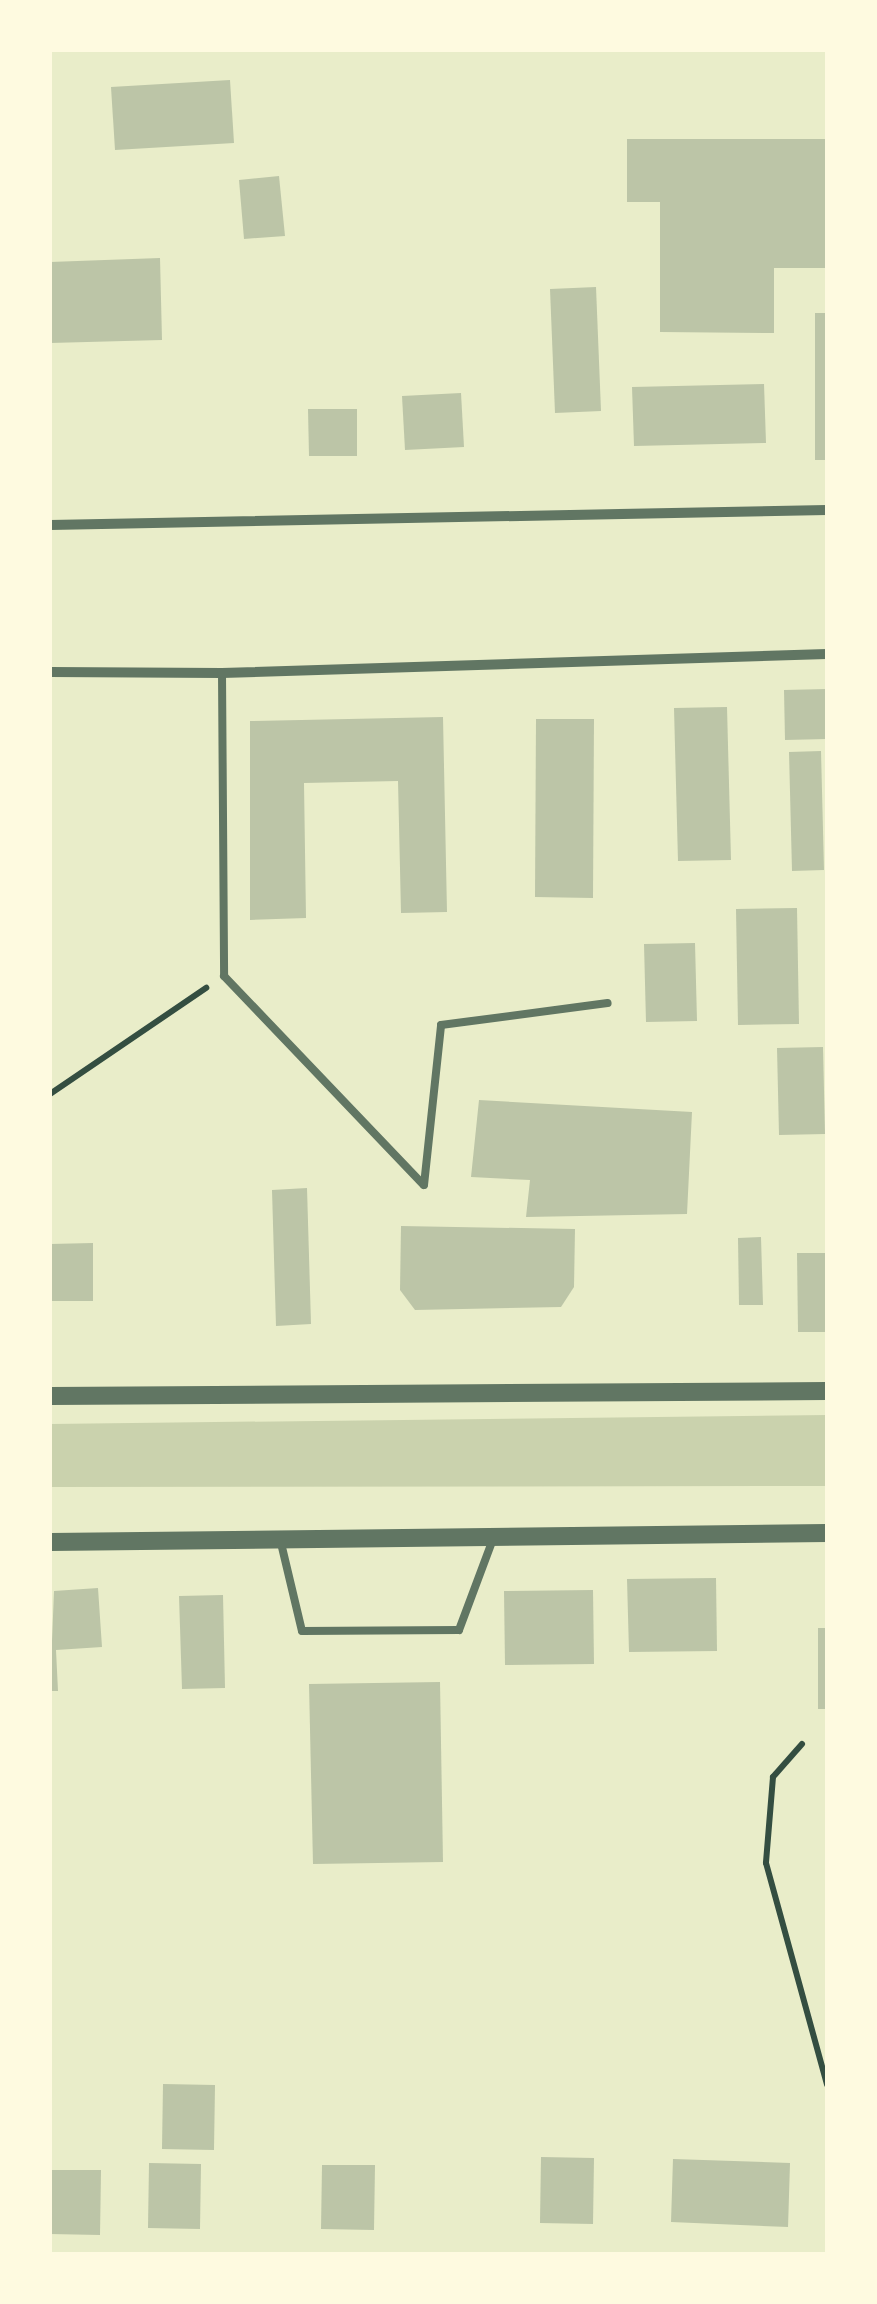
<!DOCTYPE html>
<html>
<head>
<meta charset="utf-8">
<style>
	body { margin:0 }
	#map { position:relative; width:877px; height:2304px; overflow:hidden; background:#e9edc9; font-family:Arial,sans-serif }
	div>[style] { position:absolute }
	.green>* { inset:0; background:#cad2ad }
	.building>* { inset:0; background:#bcc5a7 }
	.path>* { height:6px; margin:-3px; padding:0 3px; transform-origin:3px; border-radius:3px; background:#344e41 }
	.service>* { height:8px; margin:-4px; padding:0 4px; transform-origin:4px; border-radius:4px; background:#617663 }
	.minor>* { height:10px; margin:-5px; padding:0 5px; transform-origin:5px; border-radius:5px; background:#617663 }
	.tertiary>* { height:18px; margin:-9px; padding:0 9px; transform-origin:9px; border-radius:9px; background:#617663 }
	span { translate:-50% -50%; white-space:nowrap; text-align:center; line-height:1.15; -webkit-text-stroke:8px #fefae0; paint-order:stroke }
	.frame { position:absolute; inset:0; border:52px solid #fefae0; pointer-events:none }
</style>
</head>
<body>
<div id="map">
	<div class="green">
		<i style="clip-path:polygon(827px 1415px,827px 1486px,50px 1487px,50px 1424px)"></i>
	</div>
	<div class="building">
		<i style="clip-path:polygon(230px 80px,234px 143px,115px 150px,111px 87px)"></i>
		<i style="clip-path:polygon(627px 139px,827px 139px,827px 268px,774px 268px,774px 333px,660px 332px,660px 202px,627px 202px)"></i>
		<i style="clip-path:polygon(279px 176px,285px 236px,244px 239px,239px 180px)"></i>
		<i style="clip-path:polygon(160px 258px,162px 340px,50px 343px,50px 262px)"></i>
		<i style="clip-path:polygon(596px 287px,601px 411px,555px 413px,550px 289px)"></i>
		<i style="clip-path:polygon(815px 313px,827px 313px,827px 460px,815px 460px)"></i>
		<i style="clip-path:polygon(764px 384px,766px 443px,634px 446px,632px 387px)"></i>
		<i style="clip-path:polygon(461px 393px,464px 447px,405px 450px,402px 396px)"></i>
		<i style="clip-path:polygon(308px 409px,357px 409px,357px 456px,309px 456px)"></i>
		<i style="clip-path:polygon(827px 689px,827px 739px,785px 740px,784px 690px)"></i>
		<i style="clip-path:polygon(727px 707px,731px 860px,678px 861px,674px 708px)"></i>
		<i style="clip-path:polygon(443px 717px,447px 912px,401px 913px,398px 781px,304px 783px,306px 918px,250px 920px,250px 721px)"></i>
		<i style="clip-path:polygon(536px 719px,594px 719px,593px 898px,535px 897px)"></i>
		<i style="clip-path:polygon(821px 751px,824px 870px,792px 871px,789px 752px)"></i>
		<i style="clip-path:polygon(797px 908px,799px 1024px,738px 1025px,736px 909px)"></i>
		<i style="clip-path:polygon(695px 943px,697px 1021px,646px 1022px,644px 944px)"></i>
		<i style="clip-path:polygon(823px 1047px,825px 1134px,779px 1135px,777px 1048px)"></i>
		<i style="clip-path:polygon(479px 1100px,692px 1112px,687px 1214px,526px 1217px,530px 1180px,471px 1177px)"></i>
		<i style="clip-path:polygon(307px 1188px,311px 1324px,276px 1326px,272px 1190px)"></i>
		<i style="clip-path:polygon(401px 1226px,575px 1229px,574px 1287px,561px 1307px,415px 1310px,400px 1290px)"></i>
		<i style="clip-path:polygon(761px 1237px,763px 1305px,739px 1305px,738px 1238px)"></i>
		<i style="clip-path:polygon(93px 1243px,93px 1301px,50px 1301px,50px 1244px)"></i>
		<i style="clip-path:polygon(797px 1253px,827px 1253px,827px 1332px,798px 1332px)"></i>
		<i style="clip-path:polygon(716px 1578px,717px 1651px,629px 1652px,627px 1579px)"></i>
		<i style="clip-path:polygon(98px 1588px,102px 1647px,56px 1650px,58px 1691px,50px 1691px,54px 1591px)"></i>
		<i style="clip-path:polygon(593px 1590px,594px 1664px,505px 1665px,504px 1591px)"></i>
		<i style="clip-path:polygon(223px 1595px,225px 1688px,182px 1689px,179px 1596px)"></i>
		<i style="clip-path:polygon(818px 1628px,827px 1628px,827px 1709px,818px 1709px)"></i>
		<i style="clip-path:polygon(440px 1682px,443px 1862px,313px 1864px,309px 1684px)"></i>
		<i style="clip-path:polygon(163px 2084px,215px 2085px,214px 2150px,162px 2149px)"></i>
		<i style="clip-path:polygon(541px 2157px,594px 2158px,593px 2224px,540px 2223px)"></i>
		<i style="clip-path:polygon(673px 2159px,790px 2163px,788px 2227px,671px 2222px)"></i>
		<i style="clip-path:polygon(149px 2163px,201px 2164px,200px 2229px,148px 2228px)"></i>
		<i style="clip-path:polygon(322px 2165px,375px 2165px,374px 2230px,321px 2229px)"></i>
		<i style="clip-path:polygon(50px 2170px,101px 2170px,100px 2235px,50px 2234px)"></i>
	</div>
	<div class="path">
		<i style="left:50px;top:1094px;width:189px;rotate:-34.2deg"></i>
		<i style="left:802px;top:1744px;width:44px;rotate:131.3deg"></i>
		<i style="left:773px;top:1777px;width:86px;rotate:94.7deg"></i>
		<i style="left:766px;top:1863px;width:230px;rotate:74.6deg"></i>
	</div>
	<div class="service">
		<i style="left:222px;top:673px;width:303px;rotate:89.6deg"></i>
		<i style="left:224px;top:976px;width:289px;rotate:46.3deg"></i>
		<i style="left:424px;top:1185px;width:161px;rotate:-83.9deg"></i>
		<i style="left:441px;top:1025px;width:168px;rotate:-7.5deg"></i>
		<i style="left:281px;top:1543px;width:90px;rotate:76.6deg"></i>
		<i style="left:302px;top:1631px;width:157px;rotate:-0.4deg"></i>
		<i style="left:459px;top:1630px;width:97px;rotate:-69.5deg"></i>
	</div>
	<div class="minor">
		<i style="left:50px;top:525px;width:777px;rotate:-1.11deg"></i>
		<i style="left:50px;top:672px;width:172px;rotate:0.3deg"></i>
		<i style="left:222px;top:673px;width:605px;rotate:-1.8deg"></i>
	</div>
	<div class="tertiary">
		<i style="left:50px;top:1396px;width:777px;rotate:-0.37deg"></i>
		<i style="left:50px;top:1542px;width:777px;rotate:-0.66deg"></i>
	</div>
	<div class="frame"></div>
</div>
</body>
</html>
